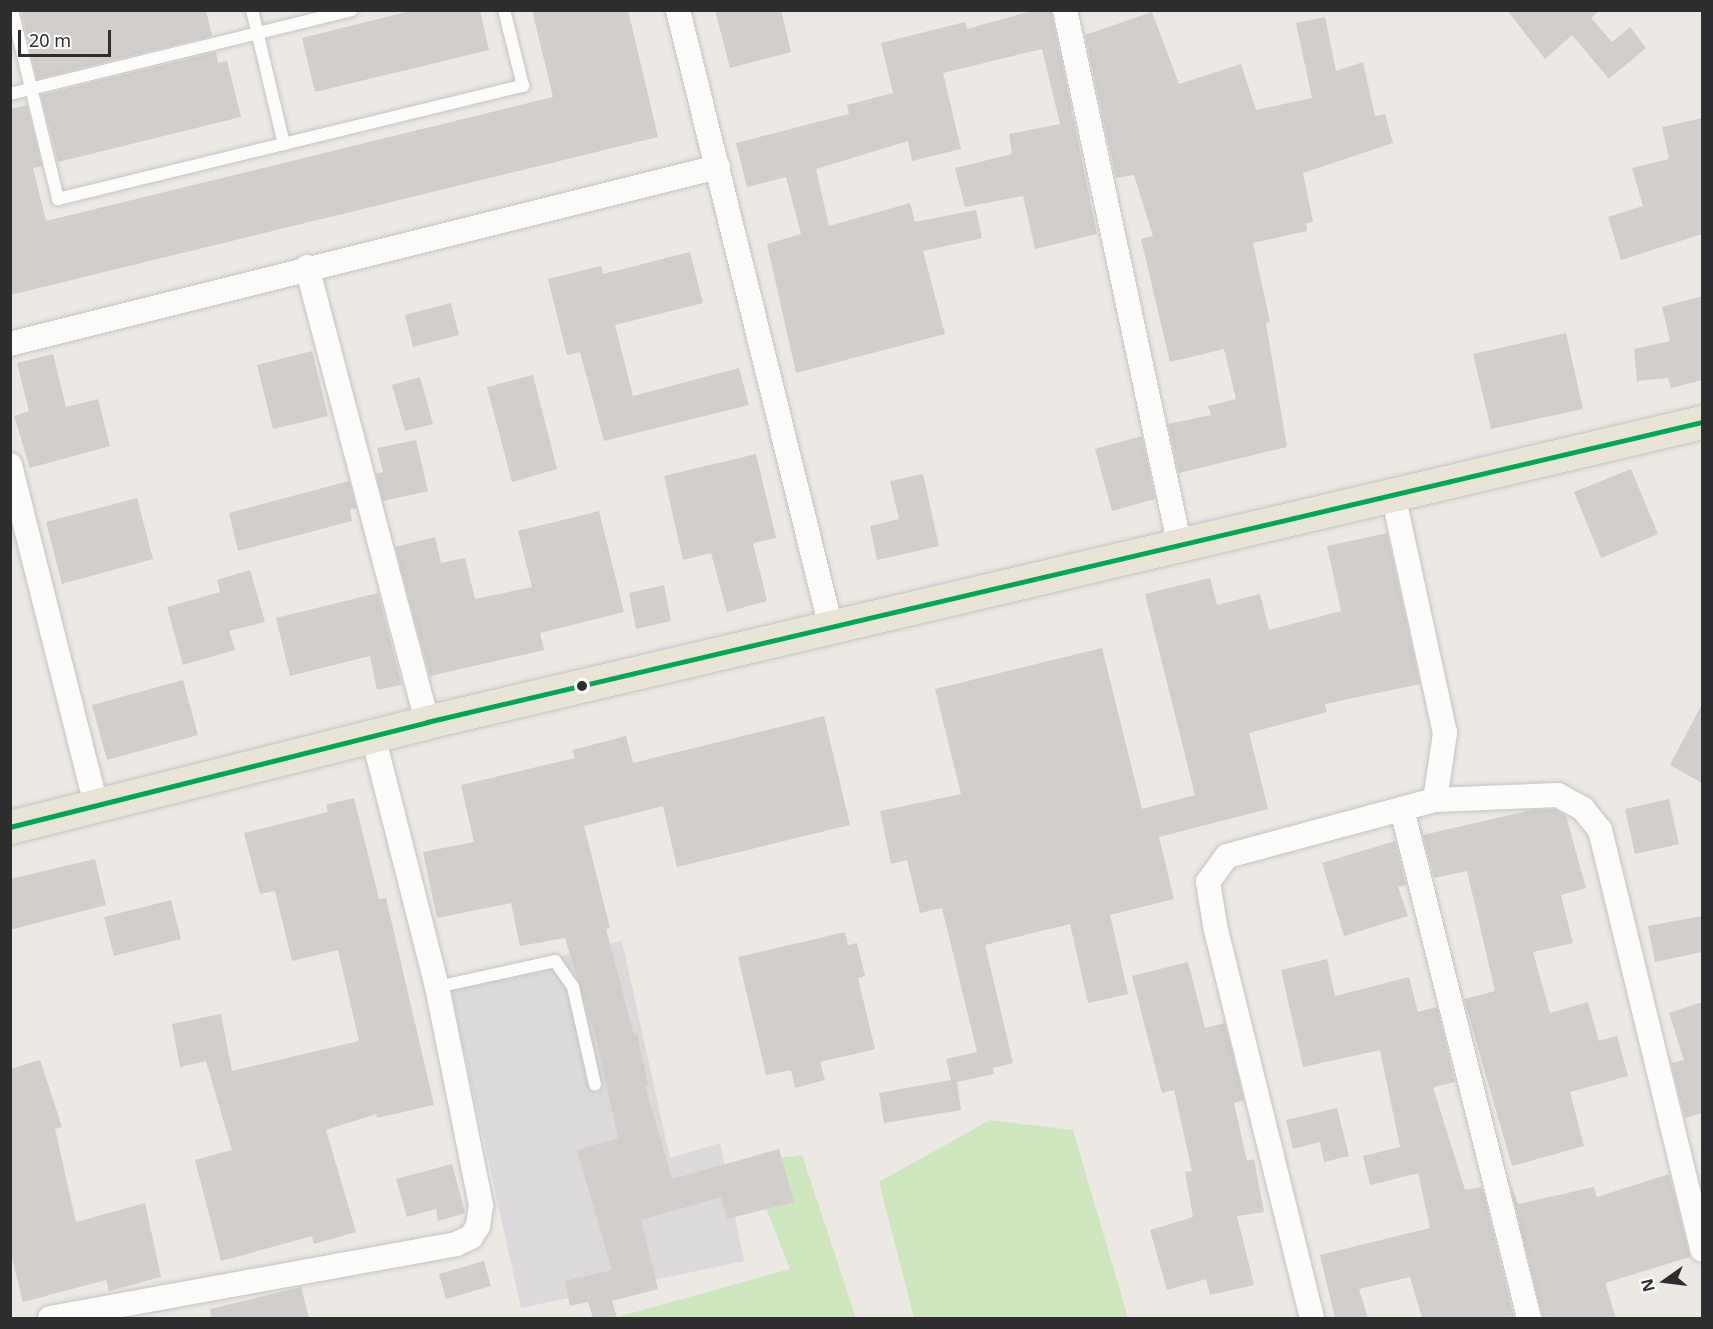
<!DOCTYPE html>
<html>
<head>
<meta charset="utf-8">
<style>
	body { margin:0 }
	#map { position:relative; width:1713px; height:1329px; overflow:hidden; background:#ece8e4; font-family:"Noto Sans",sans-serif }
	div>[style] { position:absolute }
	.industrial>* { inset:0; background:#dcd9db }
	.green>* { inset:0; background:#cee6be }
	.building>* { inset:0; background:#d1cecb }
	.roads { filter:drop-shadow(0 0 2px #c5c4c5) drop-shadow(0 0 2px #c5c4c5) }
	.lane>* { height:12px; margin:-6px; padding:0 6px; transform-origin:6px; border-radius:6px; background:#fcfcfb }
	.street>* { height:24px; margin:-12px; padding:0 12px; transform-origin:12px; border-radius:12px; background:#fcfcfb }
	.primary>* { height:33px; margin:-16.5px; padding:0 16.5px; transform-origin:16.5px; border-radius:16.5px; background:#e8e4d6 }
	.bus-1>* { height:4.5px; margin:-2.25px; padding:0 2.25px; transform-origin:2.25px; border-radius:2.25px; background:#00a651 }
	.dots>* { width:16px; height:16px; translate:-50% -50%; box-sizing:border-box; border:3px solid #fff; border-radius:50% }
	span { translate:-50% -50%; white-space:nowrap; text-align:center; line-height:1.15; -webkit-text-stroke:4.5px #fff; paint-order:stroke }
	.frame { position:absolute; inset:0; border:12px solid #2e2e2e; pointer-events:none }
	.north { position:absolute; left:1635px; top:1251px; width:60px; height:60px; -webkit-text-stroke:4px #fff; paint-order:stroke; rotate:256deg; font-size:16px; font-weight:700; line-height:24px; text-align:center; color:#2e2e2e }
	.north::after { content:''; display:block; margin:auto; width:21px; height:27px; background:#2e2e2e; clip-path:polygon(50% 0,100% 100%,50% 72%,0 100%) }
	.scale { position:absolute; left:18px; top:30px; width:93px; height:27px; box-sizing:border-box; border:3px solid #2e2e2e; border-top:0; padding-left:8px; font-size:18px; line-height:21px; white-space:nowrap; color:#2e2e2e; -webkit-text-stroke:4px #fff; paint-order:stroke }
</style>
</head>
<body>
<div id="map">
	<div class="industrial">
		<i style="clip-path:polygon(622px 941px,670px 1158px,720px 1143px,744px 1261px,521px 1308px,449px 983px)"></i>
	</div>
	<div class="green">
		<i style="clip-path:polygon(990px 1120px,1073px 1130px,1128px 1318px,914px 1318px,879px 1182px)"></i>
		<i style="clip-path:polygon(802px 1155px,856px 1318px,614px 1318px,790px 1269px,748px 1162px)"></i>
	</div>
	<div class="building">
		<i style="clip-path:polygon(21px 10px,206px 10px,212px 36px,37px 79px)"></i>
		<i style="clip-path:polygon(414px 10px,480px 10px,489px 50px,315px 92px,302px 38px)"></i>
		<i style="clip-path:polygon(532px 10px,628px 10px,658px 137px,10px 295px,10px 109px,27px 105px,42px 166px,33px 168px,46px 221px,553px 97px)"></i>
		<i style="clip-path:polygon(715px 10px,781px 10px,791px 52px,730px 68px)"></i>
		<i style="clip-path:polygon(1035px 10px,1051px 10px,1097px 234px,1035px 249px,1023px 196px,965px 207px,955px 168px,1012px 154px,1009px 134px,1060px 124px,1042px 49px,943px 73px,961px 149px,912px 161px,908px 141px,816px 169px,829px 226px,910px 203px,915px 222px,976px 210px,982px 238px,923px 251px,945px 334px,796px 373px,767px 244px,801px 234px,786px 177px,747px 187px,736px 143px,849px 114px,847px 105px,893px 93px,881px 43px,965px 22px,967px 29px)"></i>
		<i style="clip-path:polygon(1507px 10px,1600px 10px,1591px 18px,1612px 42px,1630px 27px,1646px 48px,1609px 79px,1572px 35px,1545px 59px)"></i>
		<i style="clip-path:polygon(1152px 12px,1179px 84px,1241px 64px,1256px 110px,1312px 98px,1296px 23px,1325px 17px,1336px 71px,1363px 62px,1375px 116px,1385px 114px,1393px 143px,1303px 173px,1313px 222px,1306px 223px,1307px 231px,1253px 243px,1270px 322px,1266px 323px,1287px 447px,1179px 473px,1168px 424px,1211px 415px,1208px 406px,1236px 399px,1224px 349px,1170px 362px,1141px 239px,1153px 236px,1134px 175px,1116px 178px,1085px 35px)"></i>
		<i style="clip-path:polygon(216px 52px,218px 63px,227px 61px,241px 117px,58px 162px,41px 95px)"></i>
		<i style="clip-path:polygon(1702px 118px,1702px 234px,1621px 260px,1608px 217px,1643px 206px,1632px 168px,1669px 159px,1662px 127px)"></i>
		<i style="clip-path:polygon(690px 252px,703px 303px,615px 325px,633px 396px,739px 368px,749px 405px,604px 441px,580px 352px,567px 355px,548px 279px,601px 266px,603px 274px)"></i>
		<i style="clip-path:polygon(1702px 296px,1702px 380px,1671px 388px,1668px 378px,1637px 381px,1634px 349px,1670px 341px,1662px 307px)"></i>
		<i style="clip-path:polygon(451px 303px,459px 335px,413px 347px,405px 315px)"></i>
		<i style="clip-path:polygon(1566px 333px,1583px 409px,1491px 429px,1473px 354px)"></i>
		<i style="clip-path:polygon(312px 351px,328px 416px,273px 429px,257px 365px)"></i>
		<i style="clip-path:polygon(53px 354px,66px 407px,98px 399px,110px 446px,30px 468px,14px 416px,29px 411px,17px 363px)"></i>
		<i style="clip-path:polygon(533px 375px,557px 469px,512px 482px,487px 387px)"></i>
		<i style="clip-path:polygon(420px 377px,433px 424px,405px 431px,392px 385px)"></i>
		<i style="clip-path:polygon(1142px 436px,1155px 499px,1112px 511px,1095px 449px)"></i>
		<i style="clip-path:polygon(416px 440px,428px 491px,383px 501px,376px 474px,383px 472px,377px 448px)"></i>
		<i style="clip-path:polygon(756px 454px,776px 538px,753px 543px,767px 601px,727px 612px,711px 553px,683px 560px,664px 476px)"></i>
		<i style="clip-path:polygon(1631px 469px,1658px 534px,1601px 558px,1574px 492px)"></i>
		<i style="clip-path:polygon(923px 474px,939px 546px,877px 560px,870px 526px,899px 519px,890px 481px)"></i>
		<i style="clip-path:polygon(349px 481px,356px 508px,350px 509px,352px 521px,238px 551px,229px 513px)"></i>
		<i style="clip-path:polygon(137px 498px,153px 559px,62px 584px,46px 522px)"></i>
		<i style="clip-path:polygon(599px 511px,624px 612px,540px 633px,544px 650px,430px 676px,395px 547px,435px 537px,441px 563px,465px 558px,475px 599px,532px 587px,518px 531px)"></i>
		<i style="clip-path:polygon(1387px 533px,1420px 684px,1325px 704px,1327px 712px,1249px 733px,1268px 809px,1159px 837px,1174px 899px,1110px 915px,1128px 994px,1088px 1003px,1070px 924px,985px 945px,1013px 1063px,993px 1068px,994px 1074px,957px 1082px,961px 1110px,884px 1123px,879px 1093px,951px 1080px,946px 1059px,977px 1052px,942px 908px,920px 913px,907px 860px,891px 864px,880px 811px,961px 794px,935px 689px,1102px 648px,1142px 809px,1195px 795px,1145px 594px,1210px 578px,1217px 605px,1260px 594px,1269px 630px,1341px 611px,1327px 546px)"></i>
		<i style="clip-path:polygon(250px 570px,265px 622px,229px 631px,235px 650px,183px 665px,167px 607px,220px 592px,217px 580px)"></i>
		<i style="clip-path:polygon(664px 585px,671px 621px,636px 629px,629px 593px)"></i>
		<i style="clip-path:polygon(378px 593px,402px 685px,377px 690px,370px 656px,290px 676px,276px 618px)"></i>
		<i style="clip-path:polygon(183px 680px,198px 735px,107px 760px,92px 705px)"></i>
		<i style="clip-path:polygon(1702px 704px,1702px 783px,1670px 765px)"></i>
		<i style="clip-path:polygon(824px 716px,850px 825px,677px 867px,663px 806px,584px 826px,610px 928px,606px 929px,634px 1035px,637px 1034px,648px 1085px,645px 1086px,672px 1179px,779px 1149px,794px 1202px,727px 1219px,721px 1197px,641px 1220px,658px 1289px,612px 1301px,617px 1318px,593px 1318px,588px 1302px,570px 1306px,565px 1281px,612px 1270px,577px 1150px,618px 1138px,596px 1038px,565px 938px,520px 946px,511px 903px,437px 918px,423px 852px,474px 842px,461px 785px,575px 758px,572px 750px,626px 736px,633px 763px)"></i>
		<i style="clip-path:polygon(354px 798px,379px 899px,386px 898px,434px 1105px,377px 1118px,376px 1114px,326px 1130px,356px 1232px,314px 1244px,312px 1236px,221px 1261px,195px 1160px,232px 1150px,206px 1061px,180px 1067px,172px 1024px,221px 1014px,232px 1071px,359px 1041px,338px 950px,292px 961px,275px 891px,260px 894px,244px 833px,328px 812px,326px 805px)"></i>
		<i style="clip-path:polygon(1669px 799px,1679px 844px,1635px 854px,1625px 809px)"></i>
		<i style="clip-path:polygon(1555px 809px,1566px 816px,1586px 888px,1561px 895px,1573px 943px,1533px 952px,1550px 1013px,1588px 1002px,1599px 1041px,1617px 1036px,1628px 1076px,1570px 1092px,1584px 1146px,1512px 1166px,1464px 999px,1495px 991px,1467px 871px,1434px 878px,1423px 835px,1531px 810px)"></i>
		<i style="clip-path:polygon(1395px 841px,1406px 885px,1398px 887px,1408px 916px,1344px 936px,1322px 863px)"></i>
		<i style="clip-path:polygon(95px 859px,106px 905px,10px 930px,10px 879px)"></i>
		<i style="clip-path:polygon(171px 900px,181px 939px,114px 956px,104px 917px)"></i>
		<i style="clip-path:polygon(1702px 916px,1702px 952px,1655px 962px,1648px 926px)"></i>
		<i style="clip-path:polygon(845px 932px,848px 945px,857px 943px,865px 976px,858px 978px,875px 1049px,820px 1062px,825px 1080px,795px 1088px,791px 1070px,766px 1075px,738px 957px)"></i>
		<i style="clip-path:polygon(1327px 959px,1335px 996px,1409px 977px,1418px 1012px,1437px 1007px,1455px 1082px,1433px 1087px,1465px 1190px,1482px 1187px,1514px 1318px,1422px 1318px,1410px 1277px,1359px 1289px,1368px 1318px,1335px 1318px,1320px 1255px,1430px 1228px,1418px 1173px,1370px 1185px,1363px 1156px,1400px 1147px,1380px 1050px,1303px 1067px,1281px 970px)"></i>
		<i style="clip-path:polygon(1188px 962px,1205px 1028px,1225px 1023px,1244px 1100px,1234px 1103px,1247px 1161px,1254px 1159px,1264px 1212px,1237px 1216px,1254px 1285px,1210px 1295px,1206px 1279px,1167px 1290px,1150px 1230px,1193px 1217px,1185px 1172px,1192px 1171px,1174px 1090px,1162px 1093px,1132px 976px)"></i>
		<i style="clip-path:polygon(1702px 1002px,1702px 1113px,1685px 1118px,1671px 1063px,1684px 1060px,1669px 1013px)"></i>
		<i style="clip-path:polygon(40px 1060px,62px 1127px,55px 1129px,76px 1222px,145px 1203px,161px 1277px,109px 1291px,106px 1280px,23px 1302px,10px 1251px,10px 1069px)"></i>
		<i style="clip-path:polygon(1337px 1108px,1349px 1156px,1324px 1162px,1320px 1142px,1293px 1149px,1286px 1120px)"></i>
		<i style="clip-path:polygon(452px 1164px,465px 1213px,438px 1221px,436px 1209px,407px 1217px,396px 1179px)"></i>
		<i style="clip-path:polygon(1669px 1174px,1690px 1257px,1605px 1283px,1616px 1318px,1543px 1318px,1509px 1181px,1518px 1204px,1594px 1187px,1597px 1197px)"></i>
		<i style="clip-path:polygon(484px 1261px,491px 1286px,446px 1299px,439px 1274px)"></i>
		<i style="clip-path:polygon(301px 1287px,309px 1318px,211px 1318px,210px 1309px)"></i>
	</div>
	<div class="roads">
		<div class="lane">
			<i style="left:12px;top:10px;width:195px;rotate:76.3deg"></i>
			<i style="left:58px;top:199px;width:479px;rotate:-13.7deg"></i>
			<i style="left:523px;top:86px;width:78px;rotate:-104deg"></i>
			<i style="left:252px;top:10px;width:138px;rotate:76.6deg"></i>
			<i style="left:10px;top:94px;width:352px;rotate:-13.8deg"></i>
			<i style="left:437px;top:987px;width:121px;rotate:-12.4deg"></i>
			<i style="left:555px;top:961px;width:32px;rotate:55deg"></i>
			<i style="left:573px;top:987px;width:100px;rotate:77.3deg"></i>
		</div>
		<div class="street">
			<i style="left:678px;top:10px;width:637px;rotate:76.09deg"></i>
			<i style="left:1065px;top:10px;width:549px;rotate:77.91deg"></i>
			<i style="left:307px;top:267px;width:471px;rotate:75.2deg"></i>
			<i style="left:10px;top:344px;width:730px;rotate:-14.04deg"></i>
			<i style="left:10px;top:465px;width:351px;rotate:75.8deg"></i>
			<i style="left:1435px;top:800px;width:123px;rotate:-2.3deg"></i>
			<i style="left:1558px;top:795px;width:29px;rotate:29deg"></i>
			<i style="left:1583px;top:809px;width:27px;rotate:51deg"></i>
			<i style="left:1600px;top:830px;width:432px;rotate:76.3deg"></i>
			<i style="left:1402px;top:809px;width:525px;rotate:75.99deg"></i>
			<i style="left:50px;top:1318px;width:413px;rotate:-10.3deg"></i>
			<i style="left:456px;top:1244px;width:17px;rotate:-25deg"></i>
			<i style="left:471px;top:1237px;width:13px;rotate:-58deg"></i>
			<i style="left:478px;top:1226px;width:21px;rotate:-82deg"></i>
			<i style="left:481px;top:1205px;width:222px;rotate:-101.4deg"></i>
			<i style="left:437px;top:987px;width:259px;rotate:-104.3deg"></i>
			<i style="left:1312px;top:1318px;width:405px;rotate:-103.9deg"></i>
			<i style="left:1215px;top:925px;width:44px;rotate:-99.2deg"></i>
			<i style="left:1208px;top:882px;width:32px;rotate:-54deg"></i>
			<i style="left:1227px;top:856px;width:215px;rotate:-15.1deg"></i>
			<i style="left:1435px;top:800px;width:68px;rotate:-81.5deg"></i>
			<i style="left:1445px;top:733px;width:244px;rotate:-102.3deg"></i>
		</div>
		<div class="primary">
			<i style="left:10px;top:827px;width:430px;rotate:-14.1deg"></i>
			<i style="left:427px;top:722px;width:1310px;rotate:-13.24deg"></i>
		</div>
	</div>
	<div class="bus-1">
		<i style="left:10px;top:827px;width:430px;rotate:-14.1deg"></i>
		<i style="left:427px;top:722px;width:1310px;rotate:-13.24deg"></i>
	</div>
	<div class="dots">
		<i style="left:582px;top:686px;background:#2e2e2e"></i>
	</div>
	<div class="frame"></div>
	<div class="north">N</div>
	<div class="scale">20 m</div>
</div>
</body>
</html>
